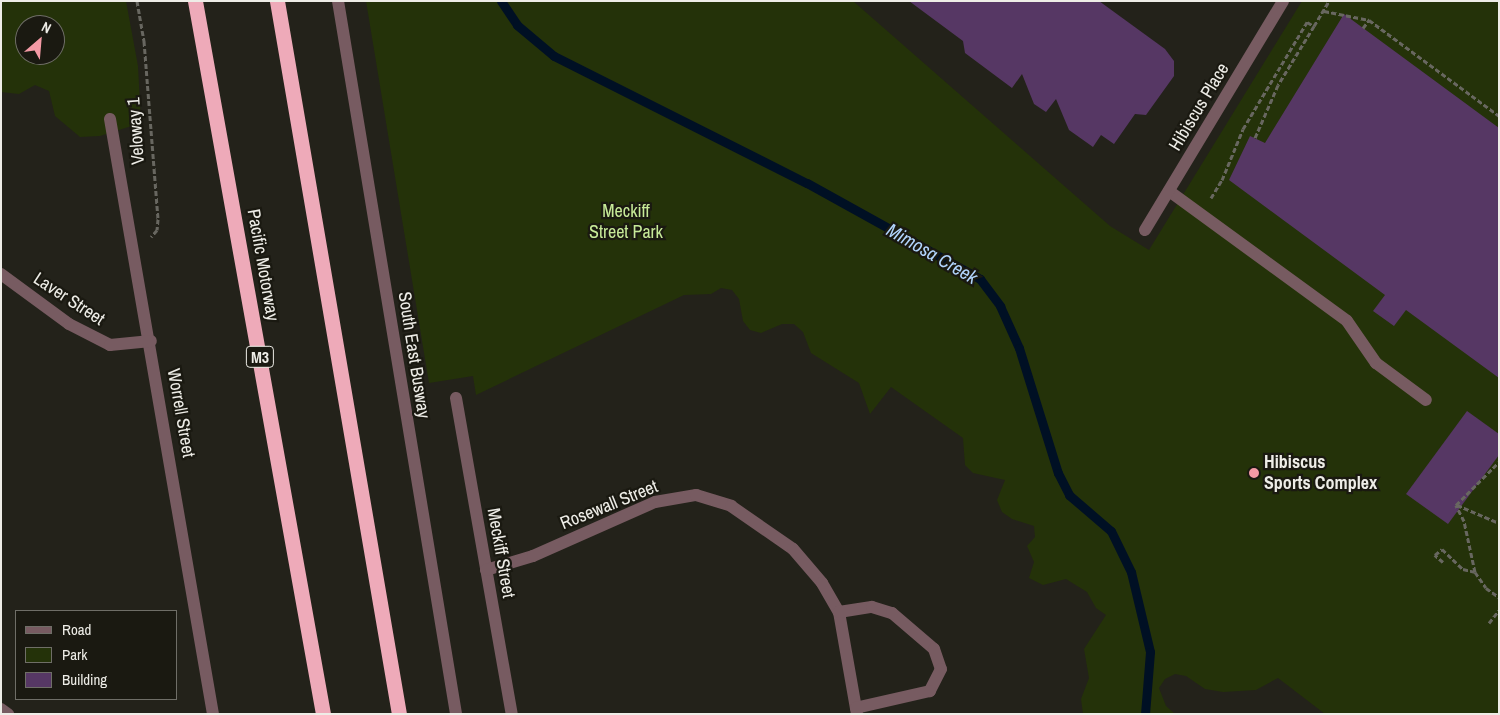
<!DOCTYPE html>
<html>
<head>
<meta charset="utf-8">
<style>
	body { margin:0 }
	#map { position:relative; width:1500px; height:715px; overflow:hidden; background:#23221a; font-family:"Archivo Narrow",sans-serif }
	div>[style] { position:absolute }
	.green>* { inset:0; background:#243209 }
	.stream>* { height:9px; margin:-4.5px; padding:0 4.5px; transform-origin:4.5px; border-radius:4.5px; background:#001024 }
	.building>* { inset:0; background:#563764 }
	.path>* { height:3px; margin-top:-1.5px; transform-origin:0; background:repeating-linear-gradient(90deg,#686760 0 5px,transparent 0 7.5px) }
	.lane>* { height:12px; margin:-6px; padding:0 6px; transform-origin:6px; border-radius:6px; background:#775b61 }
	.street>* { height:12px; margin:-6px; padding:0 6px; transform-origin:6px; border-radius:6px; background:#775b61 }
	.highway>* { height:15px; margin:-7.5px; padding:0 7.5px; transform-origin:7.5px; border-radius:7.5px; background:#eeaab9 }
	.dots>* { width:14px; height:14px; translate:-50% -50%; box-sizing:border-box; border:2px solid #1a1911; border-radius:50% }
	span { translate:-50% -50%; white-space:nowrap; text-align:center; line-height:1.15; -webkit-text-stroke:4.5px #1a1911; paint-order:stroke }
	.shield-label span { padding:1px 4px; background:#1a1911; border:1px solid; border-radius:4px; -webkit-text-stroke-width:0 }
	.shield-label { font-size:16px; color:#eeede7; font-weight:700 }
	.street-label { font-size:18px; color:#eeede7 }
	.park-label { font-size:18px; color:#c7ea98 }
	.poi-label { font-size:18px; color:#eeede7; font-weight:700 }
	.left { translate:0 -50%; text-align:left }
	.water-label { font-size:19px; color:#b2d5fd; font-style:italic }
	.frame { position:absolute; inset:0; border:2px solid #eeede7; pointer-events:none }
	.legend { position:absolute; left:15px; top:610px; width:162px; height:90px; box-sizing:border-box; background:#1a1911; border:1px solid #6f6e67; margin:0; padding:6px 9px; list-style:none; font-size:15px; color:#eeede7 }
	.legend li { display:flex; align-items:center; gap:10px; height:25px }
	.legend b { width:25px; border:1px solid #6f6e67 }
	.north { position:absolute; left:15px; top:15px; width:50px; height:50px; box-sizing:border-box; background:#1a1911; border:1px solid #6f6e67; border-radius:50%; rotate:27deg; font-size:14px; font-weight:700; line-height:20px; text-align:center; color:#eeede7 }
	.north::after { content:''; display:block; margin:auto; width:18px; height:22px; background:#f49aa5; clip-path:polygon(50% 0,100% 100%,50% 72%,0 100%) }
</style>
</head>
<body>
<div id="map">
	<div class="green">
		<i style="clip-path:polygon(evenodd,1px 1px,126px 1px,138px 66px,141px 123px,100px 136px,80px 137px,55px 116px,49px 91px,35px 85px,19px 94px,1px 92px,1px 1px,25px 25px,55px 25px,55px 55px,25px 55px,25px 25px)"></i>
		<i style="clip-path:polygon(366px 1px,853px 1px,1110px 226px,1149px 250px,1302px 1px,1499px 1px,1499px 714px,1325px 714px,1278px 678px,1256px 690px,1223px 692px,1205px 689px,1186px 676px,1175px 674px,1165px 679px,1159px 688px,1166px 706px,1175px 714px,1083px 714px,1081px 699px,1089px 678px,1084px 649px,1106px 615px,1096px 608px,1087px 592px,1066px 579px,1043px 585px,1029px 578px,1034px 562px,1027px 546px,1035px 537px,1034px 526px,1012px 519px,1002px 512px,997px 500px,1005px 480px,973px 473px,965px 465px,963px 438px,891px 387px,870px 414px,859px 383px,811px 353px,803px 332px,794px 324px,782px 324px,761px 333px,750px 330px,743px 321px,739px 299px,732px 290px,721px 288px,711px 294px,684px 295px,476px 395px,473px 376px,429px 383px)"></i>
	</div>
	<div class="stream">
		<i style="left:501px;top:1px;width:29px;rotate:56deg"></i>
		<i style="left:517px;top:25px;width:48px;rotate:40deg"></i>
		<i style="left:554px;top:56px;width:283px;rotate:26.7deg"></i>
		<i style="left:807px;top:183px;width:198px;rotate:29deg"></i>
		<i style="left:980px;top:279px;width:34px;rotate:53deg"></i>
		<i style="left:1000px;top:306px;width:46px;rotate:65.7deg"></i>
		<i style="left:1019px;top:348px;width:131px;rotate:72.7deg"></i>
		<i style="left:1058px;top:473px;width:25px;rotate:63deg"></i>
		<i style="left:1069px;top:495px;width:55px;rotate:40.6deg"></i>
		<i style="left:1111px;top:531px;width:46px;rotate:64deg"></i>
		<i style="left:1131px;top:572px;width:82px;rotate:76.6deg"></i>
		<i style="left:1150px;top:652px;width:62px;rotate:94.6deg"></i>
	</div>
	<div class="building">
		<i style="clip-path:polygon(909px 1px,1099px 1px,1165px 49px,1174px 61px,1174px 76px,1146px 115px,1135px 114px,1114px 144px,1101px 135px,1093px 147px,1069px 130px,1056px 99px,1046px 112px,1034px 104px,1022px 74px,1012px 88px,965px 53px,963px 41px)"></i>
		<i style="clip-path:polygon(1344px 14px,1499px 128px,1499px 378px,1406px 310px,1394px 326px,1373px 311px,1385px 295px,1229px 180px,1250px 136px,1265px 143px)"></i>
		<i style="clip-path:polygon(1467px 411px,1499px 434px,1499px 455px,1448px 524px,1406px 494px)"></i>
	</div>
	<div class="path">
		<i style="left:137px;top:1px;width:41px;rotate:80.1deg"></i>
		<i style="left:144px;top:41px;width:179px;rotate:85.5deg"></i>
		<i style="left:158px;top:219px;width:11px;rotate:95deg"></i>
		<i style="left:157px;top:230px;width:9px;rotate:131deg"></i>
		<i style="left:1324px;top:11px;width:46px;rotate:11.3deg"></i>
		<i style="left:1369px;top:20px;width:162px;rotate:36.4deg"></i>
		<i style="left:1314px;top:26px;width:29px;rotate:-59deg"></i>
		<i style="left:1363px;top:28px;width:10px;rotate:-53deg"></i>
		<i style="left:1211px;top:198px;width:21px;rotate:-59deg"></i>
		<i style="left:1222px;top:180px;width:55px;rotate:-67.6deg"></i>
		<i style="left:1243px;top:129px;width:125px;rotate:-59.1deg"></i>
		<i style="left:1307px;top:22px;width:8px;rotate:30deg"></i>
		<i style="left:1314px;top:26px;width:69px;rotate:121.4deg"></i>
		<i style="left:1278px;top:85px;width:58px;rotate:113.5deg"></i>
		<i style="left:1457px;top:505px;width:46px;rotate:23.2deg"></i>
		<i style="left:1443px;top:562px;width:11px;rotate:-139deg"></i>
		<i style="left:1435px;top:555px;width:9px;rotate:-41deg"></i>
		<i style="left:1442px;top:549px;width:29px;rotate:44deg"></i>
		<i style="left:1463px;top:569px;width:12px;rotate:14deg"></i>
		<i style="left:1475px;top:572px;width:19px;rotate:55deg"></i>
		<i style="left:1486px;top:588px;width:16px;rotate:35deg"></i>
		<i style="left:1475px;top:572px;width:52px;rotate:-102.2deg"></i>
		<i style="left:1464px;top:521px;width:18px;rotate:-117deg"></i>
		<i style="left:1456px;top:505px;width:61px;rotate:-45deg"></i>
		<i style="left:1489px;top:623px;width:16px;rotate:-52deg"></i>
	</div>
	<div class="lane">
		<i style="left:338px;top:1px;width:723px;rotate:80.6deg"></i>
		<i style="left:1169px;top:191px;width:220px;rotate:36.1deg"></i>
		<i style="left:1347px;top:321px;width:51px;rotate:55.4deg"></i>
		<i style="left:1376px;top:363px;width:62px;rotate:36.5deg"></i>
	</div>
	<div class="street">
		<i style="left:110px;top:119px;width:604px;rotate:80.18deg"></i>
		<i style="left:1145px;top:230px;width:267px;rotate:-58.9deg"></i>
		<i style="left:1px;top:274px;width:84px;rotate:36.3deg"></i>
		<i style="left:69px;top:324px;width:46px;rotate:27.1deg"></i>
		<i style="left:110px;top:345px;width:41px;rotate:-5.6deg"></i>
		<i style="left:456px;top:398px;width:321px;rotate:80deg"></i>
		<i style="left:486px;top:570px;width:49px;rotate:-16.6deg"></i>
		<i style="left:533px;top:556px;width:133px;rotate:-23.9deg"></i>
		<i style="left:655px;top:502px;width:42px;rotate:-9.7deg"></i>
		<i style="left:696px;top:495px;width:37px;rotate:17deg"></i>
		<i style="left:731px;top:506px;width:75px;rotate:34.7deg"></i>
		<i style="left:793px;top:549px;width:45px;rotate:49.5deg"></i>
		<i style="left:822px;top:583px;width:34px;rotate:60deg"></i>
		<i style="left:839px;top:612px;width:104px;rotate:80deg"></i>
		<i style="left:839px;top:612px;width:33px;rotate:-9deg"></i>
		<i style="left:872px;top:607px;width:21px;rotate:17deg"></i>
		<i style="left:892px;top:613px;width:55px;rotate:40.6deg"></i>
		<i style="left:934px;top:649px;width:21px;rotate:71deg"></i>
		<i style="left:941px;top:669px;width:25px;rotate:117deg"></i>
		<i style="left:930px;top:691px;width:76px;rotate:167.1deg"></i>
		<i style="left:1px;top:709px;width:9px;rotate:36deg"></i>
	</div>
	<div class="highway">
		<i style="left:195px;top:1px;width:724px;rotate:79.82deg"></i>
		<i style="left:277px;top:1px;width:723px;rotate:80.29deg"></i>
	</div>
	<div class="dots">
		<i style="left:1254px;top:473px;background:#f49aa5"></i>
	</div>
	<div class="shield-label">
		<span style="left:260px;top:357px">M3</span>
	</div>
	<div class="street-label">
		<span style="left:1199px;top:107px;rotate:-59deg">Hibiscus Place</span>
		<span style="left:136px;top:131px;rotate:-94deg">Veloway 1</span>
		<span style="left:263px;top:265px;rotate:80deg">Pacific Motorway</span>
		<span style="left:69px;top:299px;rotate:33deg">Laver Street</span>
		<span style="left:414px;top:355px;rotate:81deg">South East Busway</span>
		<span style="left:181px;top:413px;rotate:80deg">Worrell Street</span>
		<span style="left:609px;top:505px;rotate:-22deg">Rosewall Street</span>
		<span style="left:501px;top:553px;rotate:80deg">Meckiff Street</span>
	</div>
	<div class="park-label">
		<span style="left:626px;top:222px">Meckiff<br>Street Park</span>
	</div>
	<div class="poi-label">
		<span class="left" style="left:1264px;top:473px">Hibiscus<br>Sports Complex</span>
	</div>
	<div class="water-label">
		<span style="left:932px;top:254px;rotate:30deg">Mimosa Creek</span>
	</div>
	<div class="frame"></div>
	<ul class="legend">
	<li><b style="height:6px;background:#775b61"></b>Road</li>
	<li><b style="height:14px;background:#243209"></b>Park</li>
	<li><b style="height:14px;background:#563764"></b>Building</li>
	</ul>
	<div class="north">N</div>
</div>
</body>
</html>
